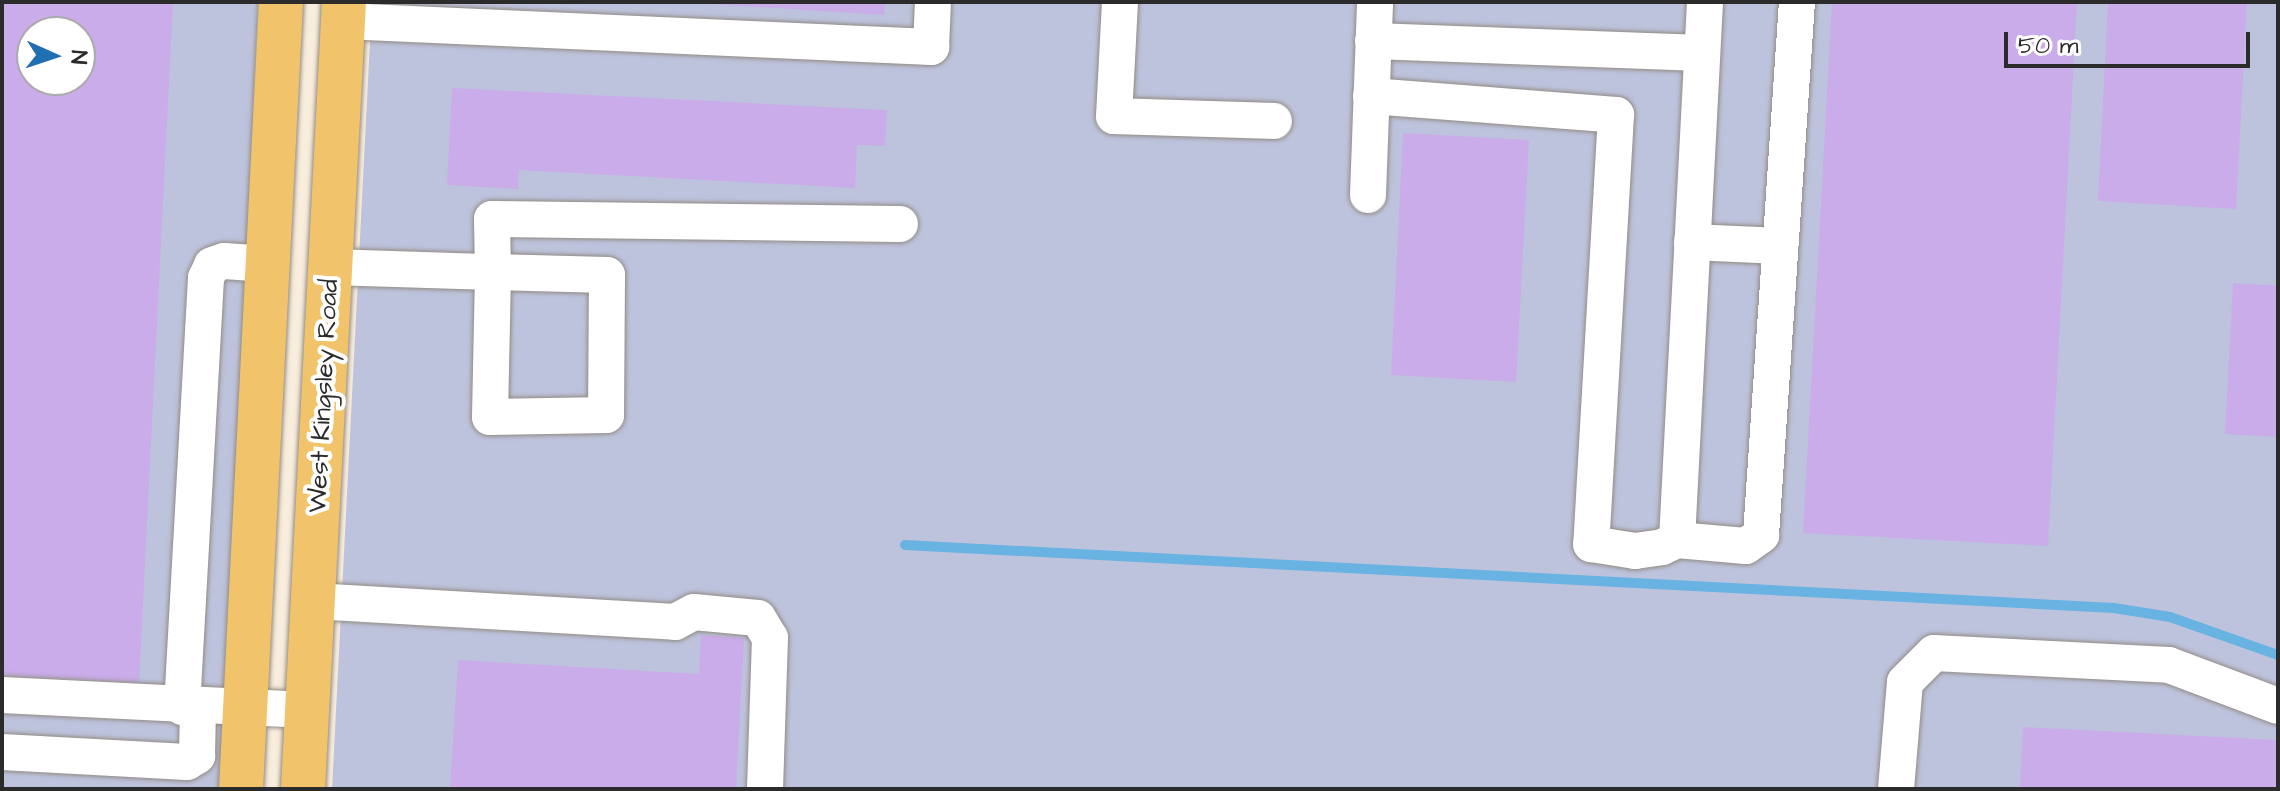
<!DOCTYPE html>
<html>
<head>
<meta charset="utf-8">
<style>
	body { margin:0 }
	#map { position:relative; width:2280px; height:791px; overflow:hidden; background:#f9eddd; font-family:"Architects Daughter",sans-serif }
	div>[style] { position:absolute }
	.industrial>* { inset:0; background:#bec3dd }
	.stream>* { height:10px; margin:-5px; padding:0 5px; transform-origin:5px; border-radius:5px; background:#69b3e2 }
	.building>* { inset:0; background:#c9ace9 }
	.roads { filter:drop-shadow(0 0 2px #928c84) drop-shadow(0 0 2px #928c84) }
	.minor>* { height:36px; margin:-18px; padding:0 18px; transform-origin:18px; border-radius:18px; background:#fff }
	.major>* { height:44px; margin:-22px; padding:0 22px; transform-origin:22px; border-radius:22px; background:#f1c36a }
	span { translate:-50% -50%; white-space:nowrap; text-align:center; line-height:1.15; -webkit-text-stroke:8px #fff; paint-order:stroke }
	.street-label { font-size:26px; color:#2b2b2b }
	.frame { position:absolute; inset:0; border:4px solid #2b2b2b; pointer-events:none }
	.north { position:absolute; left:16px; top:16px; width:80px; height:80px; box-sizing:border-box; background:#fff; border:2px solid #aaa; border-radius:50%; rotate:93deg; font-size:22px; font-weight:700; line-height:32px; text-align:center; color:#2b2b2b }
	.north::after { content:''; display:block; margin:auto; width:28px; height:36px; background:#1f6fb2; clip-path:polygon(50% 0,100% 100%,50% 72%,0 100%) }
	.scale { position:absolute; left:2004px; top:32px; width:246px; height:36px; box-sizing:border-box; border:4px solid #2b2b2b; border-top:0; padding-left:10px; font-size:24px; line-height:28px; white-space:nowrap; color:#2b2b2b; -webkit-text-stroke:6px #fff; paint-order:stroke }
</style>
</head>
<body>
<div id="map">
	<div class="industrial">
		<i style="clip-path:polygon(evenodd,2px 2px,258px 2px,222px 789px,2px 789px,2px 2px,32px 32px,80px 32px,80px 80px,32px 80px,32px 32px)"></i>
		<i style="clip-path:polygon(372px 2px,2278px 2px,2278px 789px,332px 789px)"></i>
	</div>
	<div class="stream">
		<i style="left:905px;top:545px;width:1211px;rotate:2.98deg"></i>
		<i style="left:2114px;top:608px;width:57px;rotate:9.1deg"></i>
		<i style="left:2170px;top:617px;width:114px;rotate:19.4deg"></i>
	</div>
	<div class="building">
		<i style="clip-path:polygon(evenodd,2px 2px,173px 2px,139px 683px,2px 675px,2px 2px,32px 32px,80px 32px,80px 80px,32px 80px,32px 32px)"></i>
		<i style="clip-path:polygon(677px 2px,885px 2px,884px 15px)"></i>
		<i style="clip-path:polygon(1832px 2px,2077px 2px,2048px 546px,1803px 533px)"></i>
		<i style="clip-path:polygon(2108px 2px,2247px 2px,2236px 209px,2098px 201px)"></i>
		<i style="clip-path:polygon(452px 88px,887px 110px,885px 146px,857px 145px,855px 188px,519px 170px,518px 189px,447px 185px)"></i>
		<i style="clip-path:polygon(1403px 133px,1529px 140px,1516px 382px,1391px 375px)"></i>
		<i style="clip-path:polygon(2233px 283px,2278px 286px,2278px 437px,2225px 434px)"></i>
		<i style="clip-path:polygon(701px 635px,744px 638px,736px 789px,450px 789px,458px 660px,699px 674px)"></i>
		<i style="clip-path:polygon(2023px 727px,2278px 740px,2278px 789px,2020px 789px)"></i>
	</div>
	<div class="roads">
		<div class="minor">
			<i style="left:1120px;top:2px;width:114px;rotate:93deg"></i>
			<i style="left:1114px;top:116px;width:160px;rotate:1.8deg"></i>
			<i style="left:343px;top:21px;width:589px;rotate:2.53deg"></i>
			<i style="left:931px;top:47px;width:45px;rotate:-87.5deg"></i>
			<i style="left:1373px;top:41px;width:329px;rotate:2.1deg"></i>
			<i style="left:1371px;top:96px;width:246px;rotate:4.4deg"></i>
			<i style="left:1616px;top:115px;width:430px;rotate:93.3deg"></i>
			<i style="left:1591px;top:544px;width:45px;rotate:9deg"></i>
			<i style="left:1635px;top:551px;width:27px;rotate:-8deg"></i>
			<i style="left:1662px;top:547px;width:17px;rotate:-25deg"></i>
			<i style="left:1677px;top:540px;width:539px;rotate:-87.02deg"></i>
			<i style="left:1368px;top:195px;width:193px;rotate:-87.9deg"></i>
			<i style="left:1692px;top:242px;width:88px;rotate:2.6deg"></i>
			<i style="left:330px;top:267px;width:163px;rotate:1.8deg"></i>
			<i style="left:493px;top:272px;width:114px;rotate:1.5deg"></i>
			<i style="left:607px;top:275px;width:140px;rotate:90.4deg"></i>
			<i style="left:606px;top:415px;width:116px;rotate:179deg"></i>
			<i style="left:490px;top:417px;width:145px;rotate:-88.8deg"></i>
			<i style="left:493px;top:272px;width:53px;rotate:-91.1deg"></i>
			<i style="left:492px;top:219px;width:408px;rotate:0.7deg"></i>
			<i style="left:1677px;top:540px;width:69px;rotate:5deg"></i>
			<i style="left:1746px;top:546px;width:19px;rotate:-36deg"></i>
			<i style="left:1761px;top:535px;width:534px;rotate:-86.14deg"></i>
			<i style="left:313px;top:601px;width:363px;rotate:3.3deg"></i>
			<i style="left:675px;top:622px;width:21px;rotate:-28deg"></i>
			<i style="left:694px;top:612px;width:64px;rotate:5.4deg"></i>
			<i style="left:758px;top:618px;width:23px;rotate:59deg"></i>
			<i style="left:770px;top:638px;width:151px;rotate:91.9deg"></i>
			<i style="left:2px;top:695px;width:305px;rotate:2.8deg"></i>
			<i style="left:182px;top:707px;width:430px;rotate:-86.8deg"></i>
			<i style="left:206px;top:278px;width:14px;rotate:-65deg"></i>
			<i style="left:212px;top:265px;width:13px;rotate:-18deg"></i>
			<i style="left:224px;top:261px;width:44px;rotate:3.9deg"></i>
			<i style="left:2px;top:752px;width:185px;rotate:3.1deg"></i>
			<i style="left:187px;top:762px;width:12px;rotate:-31deg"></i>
			<i style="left:197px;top:756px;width:49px;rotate:-88.8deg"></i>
			<i style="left:1896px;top:789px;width:107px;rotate:-85.2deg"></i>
			<i style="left:1905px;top:682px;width:41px;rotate:-45deg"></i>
			<i style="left:1934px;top:653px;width:235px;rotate:2.9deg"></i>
			<i style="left:2169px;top:665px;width:116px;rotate:20.6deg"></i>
		</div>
		<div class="major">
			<i style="left:241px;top:789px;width:788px;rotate:-87.09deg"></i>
			<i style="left:303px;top:789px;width:788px;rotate:-87.02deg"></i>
		</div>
	</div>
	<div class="street-label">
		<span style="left:324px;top:396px;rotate:-87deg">West Kingsley Road</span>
	</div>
	<div class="frame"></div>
	<div class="north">N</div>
	<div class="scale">50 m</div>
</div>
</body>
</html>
